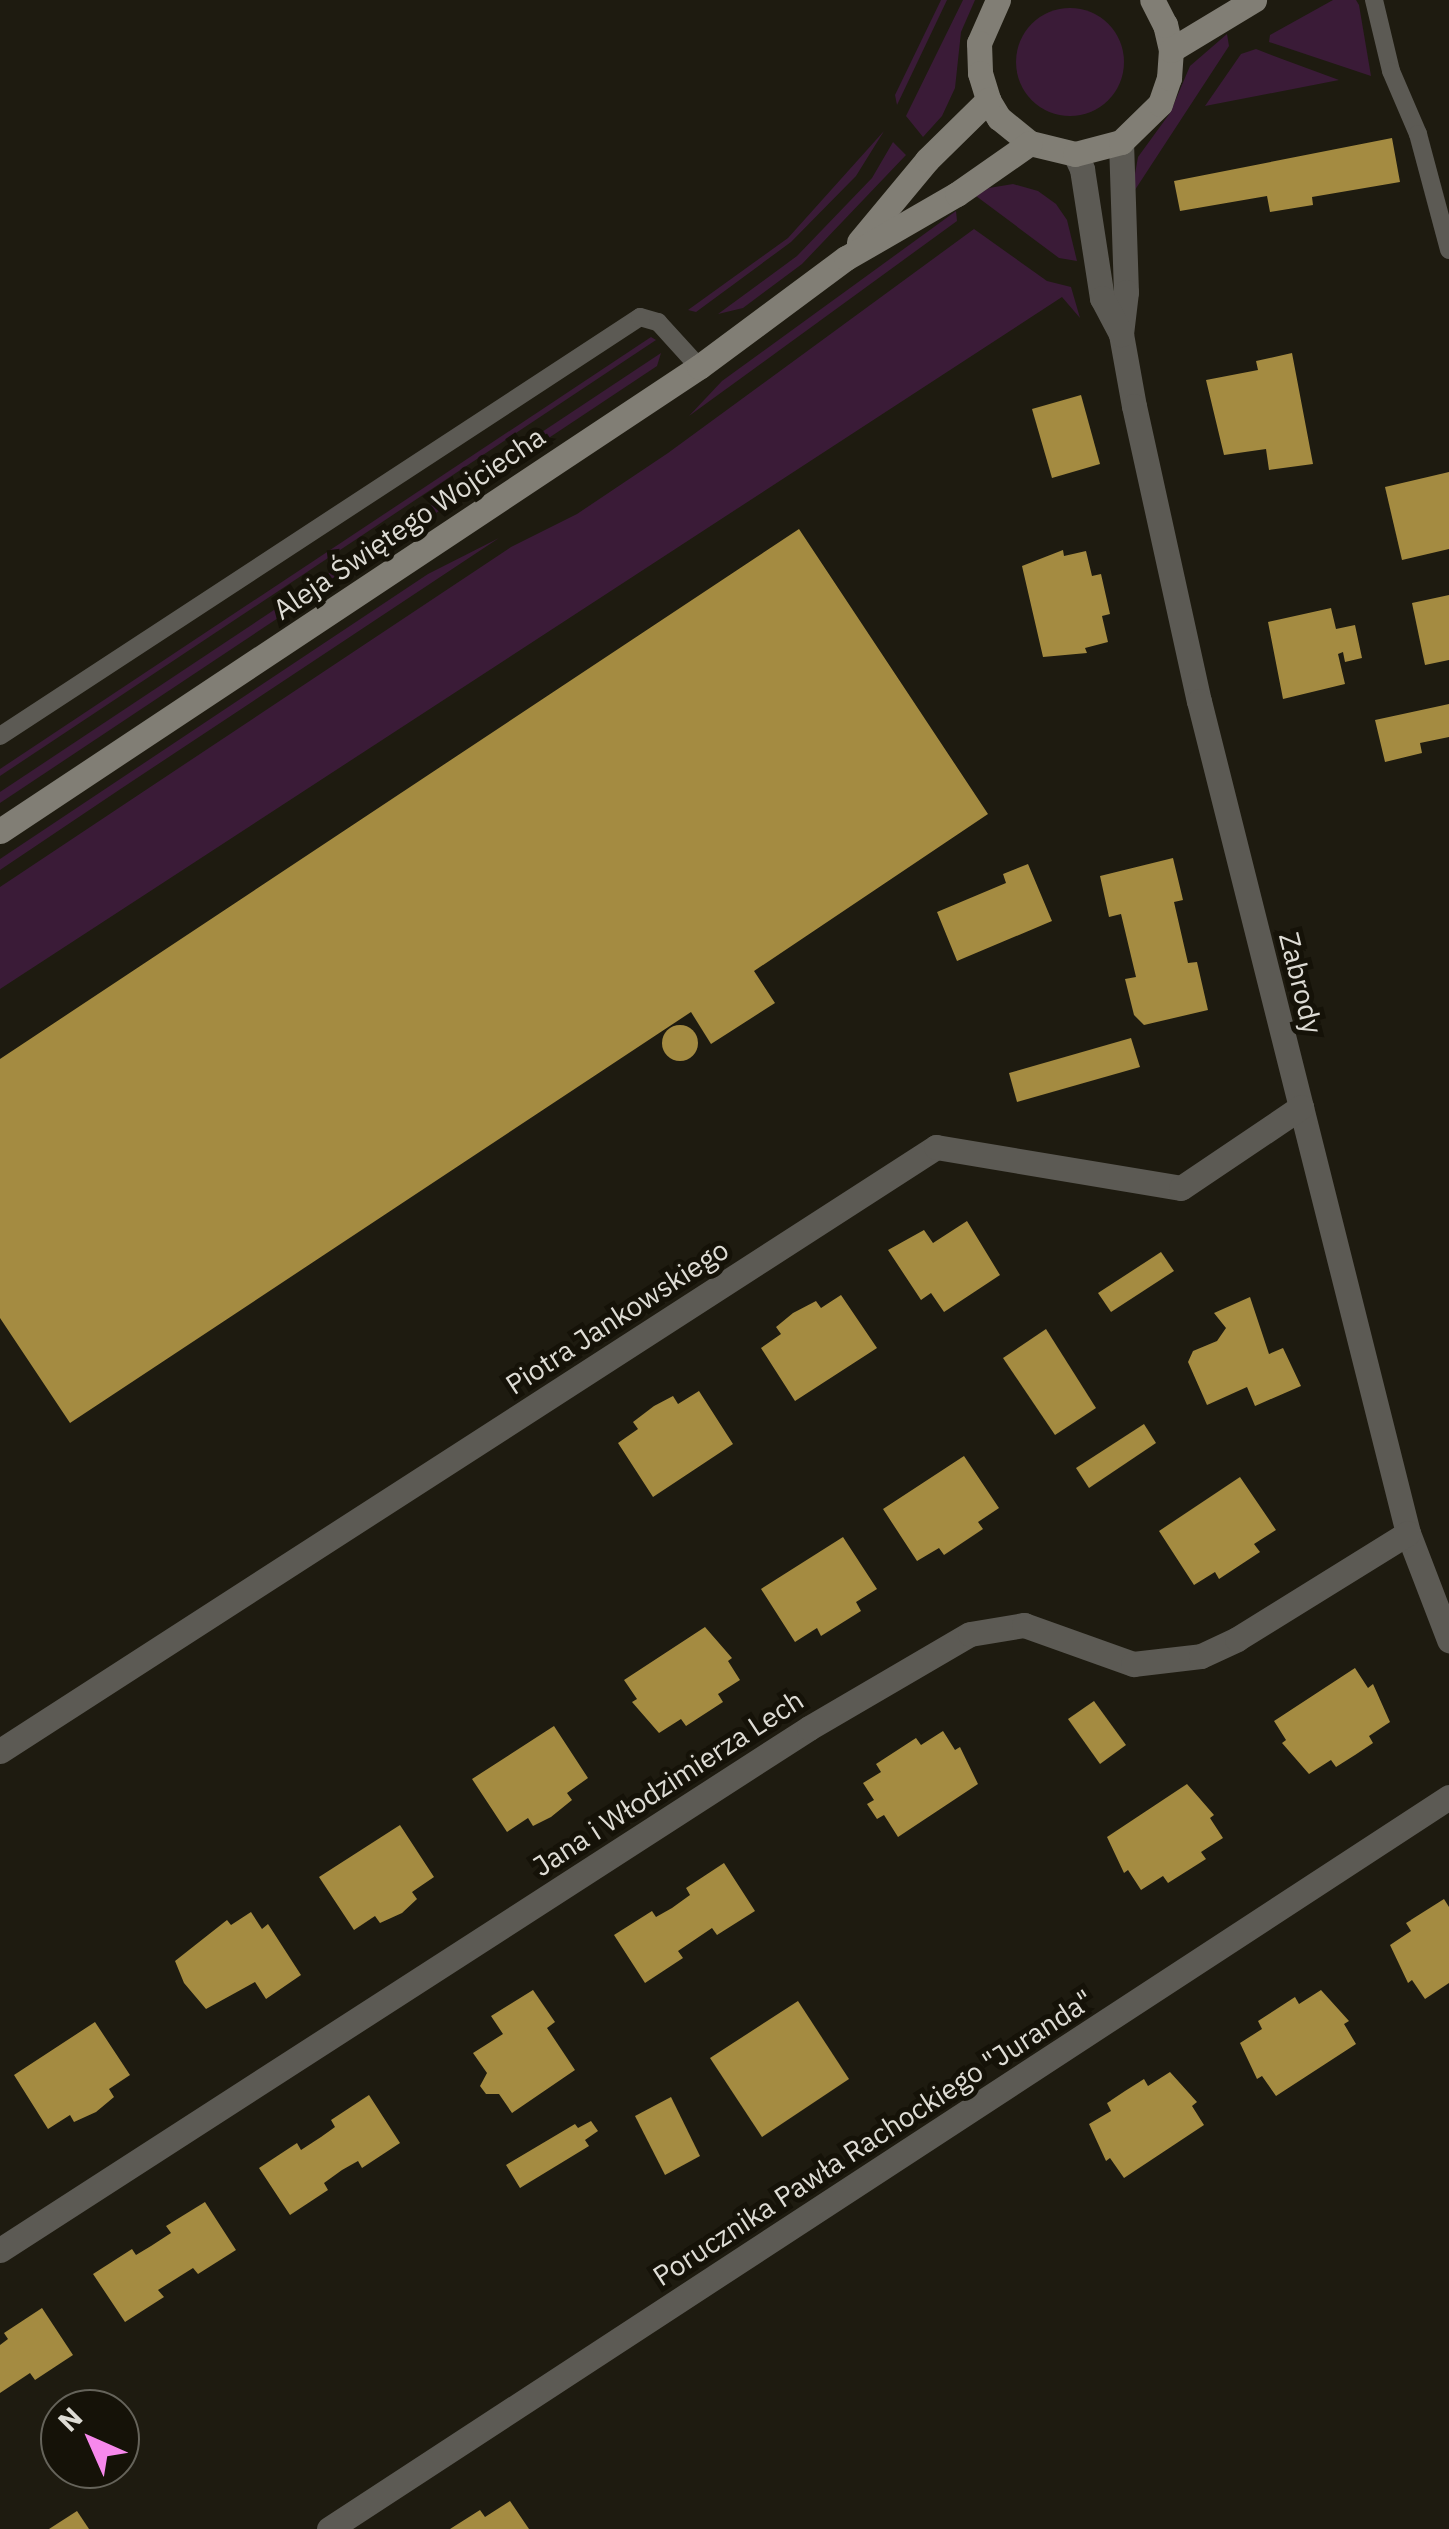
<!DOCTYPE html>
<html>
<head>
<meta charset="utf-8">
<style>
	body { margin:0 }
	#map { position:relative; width:1449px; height:2529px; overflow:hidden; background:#1e1b10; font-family:"IBM Plex Sans",sans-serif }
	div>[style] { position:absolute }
	.green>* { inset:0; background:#3a1b37 }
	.round { border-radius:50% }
	.building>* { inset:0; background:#a48b41 }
	.lane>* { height:18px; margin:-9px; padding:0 9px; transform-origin:9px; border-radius:9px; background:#5c5a54 }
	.street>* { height:25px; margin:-12.5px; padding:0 12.5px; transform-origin:12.5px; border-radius:12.5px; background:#5c5a54 }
	.secondary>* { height:25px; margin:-12.5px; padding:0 12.5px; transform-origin:12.5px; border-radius:12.5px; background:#817e75 }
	span { translate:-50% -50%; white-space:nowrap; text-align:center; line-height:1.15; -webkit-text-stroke:10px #151208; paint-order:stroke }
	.street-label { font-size:28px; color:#dedcd5 }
	.north { position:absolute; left:40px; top:2389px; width:100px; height:100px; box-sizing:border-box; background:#151208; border:2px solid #65635a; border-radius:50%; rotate:315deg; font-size:28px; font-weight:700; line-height:40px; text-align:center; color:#dedcd5 }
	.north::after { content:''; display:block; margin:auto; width:35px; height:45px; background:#f788ec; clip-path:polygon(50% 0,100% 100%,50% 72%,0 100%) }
</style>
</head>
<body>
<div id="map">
	<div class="green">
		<i style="clip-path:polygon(941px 0,947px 0,897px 105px,895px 95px)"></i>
		<i style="clip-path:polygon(963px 0,975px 0,961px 32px,955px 88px,942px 116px,923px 137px,906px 116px)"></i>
		<i style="clip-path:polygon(1333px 0,1356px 0,1359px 5px,1371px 76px,1269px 42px,1270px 35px)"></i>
		<i class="round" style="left:1016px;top:8px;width:108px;height:108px"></i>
		<i style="clip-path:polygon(1227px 34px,1229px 46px,1131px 196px,1138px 157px,1170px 113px,1190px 66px)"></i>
		<i style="clip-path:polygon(1256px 49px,1282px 59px,1339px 80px,1205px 106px,1241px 54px)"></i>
		<i style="clip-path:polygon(884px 131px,856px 176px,791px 242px,696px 312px,688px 310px,788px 238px)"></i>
		<i style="clip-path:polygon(893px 142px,906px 155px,802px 264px,743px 308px,718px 314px,797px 256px,872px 178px)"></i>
		<i style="clip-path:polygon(1013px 184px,1038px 191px,1056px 204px,1067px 220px,1077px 261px,1059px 258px,976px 196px,989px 188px)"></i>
		<i style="clip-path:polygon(956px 211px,957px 221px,689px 416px,722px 381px)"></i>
		<i style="clip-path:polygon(974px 229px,1047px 281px,1071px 287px,1080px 318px,1062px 297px,0 989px,0 887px,511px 547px,577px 514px,668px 453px)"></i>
		<i style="clip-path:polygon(651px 337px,656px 340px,0 776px,0 769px)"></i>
		<i style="clip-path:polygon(661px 353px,657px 366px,0 803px,0 792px)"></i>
		<i style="clip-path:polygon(499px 538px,119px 790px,0 870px,0 859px,6px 855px,428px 574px)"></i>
	</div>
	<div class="building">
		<i style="clip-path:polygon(1392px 138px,1400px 182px,1312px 197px,1313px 205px,1270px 212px,1267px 196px,1180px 211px,1174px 181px)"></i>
		<i style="clip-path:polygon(1292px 353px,1313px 464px,1269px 470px,1266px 449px,1224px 455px,1206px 380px,1258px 370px,1256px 361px)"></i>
		<i style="clip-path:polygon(1081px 395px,1100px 464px,1052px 478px,1032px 409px)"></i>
		<i style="clip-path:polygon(1449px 472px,1449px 549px,1402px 560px,1385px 487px)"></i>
		<i style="clip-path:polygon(799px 529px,988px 814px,754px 971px,775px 1003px,711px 1044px,691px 1012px,70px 1423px,0 1318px,0 1059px)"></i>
		<i style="clip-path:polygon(1063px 550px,1064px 556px,1086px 551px,1092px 576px,1101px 574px,1110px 614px,1102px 616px,1108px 642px,1085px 648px,1087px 653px,1043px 657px,1022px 566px)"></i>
		<i style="clip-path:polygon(1449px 595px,1449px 660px,1425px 665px,1412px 603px)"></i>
		<i style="clip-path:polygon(1331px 608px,1336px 629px,1355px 625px,1362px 658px,1345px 662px,1343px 652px,1338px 654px,1345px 684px,1283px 699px,1268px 622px)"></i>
		<i style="clip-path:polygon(1449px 704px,1449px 737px,1420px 743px,1422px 753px,1385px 762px,1375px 720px)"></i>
		<i style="clip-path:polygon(1173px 858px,1183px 900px,1174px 902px,1188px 963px,1197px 962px,1208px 1010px,1144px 1025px,1134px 1015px,1125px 979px,1136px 977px,1121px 914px,1109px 917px,1100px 876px)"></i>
		<i style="clip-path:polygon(1028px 864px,1052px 921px,957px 961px,937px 912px,1006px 883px,1003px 874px)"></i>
		<i class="round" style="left:662px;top:1025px;width:36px;height:36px"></i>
		<i style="clip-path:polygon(1131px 1038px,1140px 1067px,1017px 1102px,1009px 1073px)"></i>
		<i style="clip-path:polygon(967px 1221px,1000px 1275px,944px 1312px,931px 1293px,921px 1300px,888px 1250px,924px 1230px,933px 1243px)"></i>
		<i style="clip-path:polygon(1161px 1252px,1174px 1271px,1111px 1312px,1098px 1293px)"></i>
		<i style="clip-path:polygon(841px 1295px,877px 1348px,795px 1401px,761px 1348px,781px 1334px,776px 1327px,793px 1313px,816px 1301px,821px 1308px)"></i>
		<i style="clip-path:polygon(1250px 1297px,1269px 1354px,1283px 1348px,1301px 1386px,1255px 1406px,1247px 1387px,1207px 1405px,1188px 1362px,1193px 1351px,1217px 1341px,1226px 1328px,1214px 1313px)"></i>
		<i style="clip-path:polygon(1046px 1329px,1096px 1408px,1055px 1435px,1003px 1358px)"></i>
		<i style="clip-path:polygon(699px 1391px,733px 1444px,653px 1497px,618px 1443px,638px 1429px,633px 1422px,654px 1406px,673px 1396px,678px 1404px)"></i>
		<i style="clip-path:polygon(1144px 1424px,1156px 1443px,1089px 1488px,1076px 1468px)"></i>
		<i style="clip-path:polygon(964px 1456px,999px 1508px,978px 1522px,983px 1529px,944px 1555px,939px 1548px,917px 1561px,883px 1509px)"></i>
		<i style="clip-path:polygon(1240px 1477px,1276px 1530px,1254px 1544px,1260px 1552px,1219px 1579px,1215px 1572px,1194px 1585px,1159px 1531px)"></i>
		<i style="clip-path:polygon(843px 1537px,877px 1589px,856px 1602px,861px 1611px,821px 1636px,817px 1628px,795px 1642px,761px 1589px)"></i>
		<i style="clip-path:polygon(705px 1627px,732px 1658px,728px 1661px,740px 1680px,718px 1694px,723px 1702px,686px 1726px,681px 1719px,659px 1733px,632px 1702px,637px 1699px,624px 1680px)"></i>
		<i style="clip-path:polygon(1355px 1668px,1368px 1688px,1373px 1684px,1390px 1722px,1369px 1736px,1373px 1743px,1355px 1755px,1336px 1767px,1331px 1760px,1309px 1774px,1282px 1743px,1286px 1740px,1274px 1721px)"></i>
		<i style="clip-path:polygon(1094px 1701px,1126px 1745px,1100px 1764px,1068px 1719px)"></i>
		<i style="clip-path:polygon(554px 1726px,588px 1778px,567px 1793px,572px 1800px,551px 1817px,533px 1826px,528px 1818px,507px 1832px,472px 1779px)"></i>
		<i style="clip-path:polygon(943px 1731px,955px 1750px,960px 1747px,978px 1784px,898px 1837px,884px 1815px,877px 1819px,867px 1804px,874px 1800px,863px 1783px,881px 1772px,876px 1764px,916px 1738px,921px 1745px)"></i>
		<i style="clip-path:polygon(1187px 1784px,1214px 1815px,1210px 1818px,1223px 1838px,1201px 1852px,1206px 1859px,1168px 1883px,1163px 1876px,1141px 1890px,1128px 1870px,1124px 1873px,1107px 1837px)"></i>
		<i style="clip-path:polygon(400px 1825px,434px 1877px,412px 1892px,417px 1899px,402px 1913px,380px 1923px,375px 1916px,354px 1930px,319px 1877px)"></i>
		<i style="clip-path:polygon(724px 1863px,755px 1911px,717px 1935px,712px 1928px,678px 1951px,683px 1958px,645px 1983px,614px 1935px,652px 1911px,656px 1917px,672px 1908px,690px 1895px,686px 1888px)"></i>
		<i style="clip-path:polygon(1444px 1899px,1449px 1907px,1449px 1983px,1425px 1999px,1412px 1980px,1408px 1983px,1390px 1945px,1411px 1931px,1406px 1923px)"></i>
		<i style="clip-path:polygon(251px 1912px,262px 1929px,268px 1924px,301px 1975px,266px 1999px,255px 1982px,206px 2009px,184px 1983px,175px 1961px,227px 1920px,231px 1925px)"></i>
		<i style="clip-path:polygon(533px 1990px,555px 2022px,547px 2028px,575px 2070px,512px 2113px,499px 2094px,486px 2094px,480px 2086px,487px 2073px,473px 2053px,503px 2034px,491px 2016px)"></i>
		<i style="clip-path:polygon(1321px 1990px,1349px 2021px,1344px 2024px,1356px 2044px,1276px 2096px,1262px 2076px,1257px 2079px,1240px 2043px,1262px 2029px,1258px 2021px,1295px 1997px,1299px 2004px)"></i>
		<i style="clip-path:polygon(798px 2001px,849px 2079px,762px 2137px,710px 2058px)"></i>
		<i style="clip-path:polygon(95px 2022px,130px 2075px,109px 2089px,114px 2097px,96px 2112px,74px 2122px,70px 2115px,48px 2129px,14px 2075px)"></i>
		<i style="clip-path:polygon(1170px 2072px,1197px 2102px,1192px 2106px,1204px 2125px,1124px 2178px,1110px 2158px,1106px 2161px,1089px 2124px,1111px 2111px,1107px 2103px,1125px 2091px,1144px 2079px,1148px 2086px)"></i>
		<i style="clip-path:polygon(369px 2095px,400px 2143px,362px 2168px,358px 2161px,342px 2170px,324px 2183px,328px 2190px,290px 2215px,259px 2168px,297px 2143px,301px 2150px,321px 2137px,335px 2127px,331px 2120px)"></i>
		<i style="clip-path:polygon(671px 2097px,700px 2156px,665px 2175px,635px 2116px)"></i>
		<i style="clip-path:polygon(591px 2121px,598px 2131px,585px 2140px,589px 2146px,520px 2188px,506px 2165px,575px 2124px,578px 2128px)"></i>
		<i style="clip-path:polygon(205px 2202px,236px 2250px,198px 2274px,193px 2268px,158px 2290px,164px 2297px,125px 2322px,93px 2274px,132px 2249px,136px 2255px,151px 2246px,171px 2233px,166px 2226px)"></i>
		<i style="clip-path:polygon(42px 2308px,73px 2355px,35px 2380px,30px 2373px,0 2393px,0 2345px,8px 2339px,4px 2333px)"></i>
		<i style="clip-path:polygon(510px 2501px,529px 2529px,450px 2529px,480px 2510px,485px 2517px)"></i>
		<i style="clip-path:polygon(77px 2511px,89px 2529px,49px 2529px)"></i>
	</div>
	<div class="lane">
		<i style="left:1374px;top:0;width:73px;rotate:76.5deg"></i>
		<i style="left:1391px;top:71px;width:69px;rotate:66.8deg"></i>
		<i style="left:1418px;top:134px;width:120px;rotate:75deg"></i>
		<i style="left:0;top:736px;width:765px;rotate:-33.21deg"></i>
		<i style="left:640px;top:317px;width:19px;rotate:16deg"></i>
		<i style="left:658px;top:322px;width:61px;rotate:47.7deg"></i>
	</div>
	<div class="street">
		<i style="left:1121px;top:142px;width:150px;rotate:88.1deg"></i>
		<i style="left:1126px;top:292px;width:42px;rotate:96.8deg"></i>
		<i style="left:1121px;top:334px;width:73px;rotate:79.8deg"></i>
		<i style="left:1134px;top:406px;width:302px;rotate:77.6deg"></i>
		<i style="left:1199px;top:701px;width:858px;rotate:75.9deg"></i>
		<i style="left:1408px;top:1533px;width:115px;rotate:69deg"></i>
		<i style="left:1075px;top:154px;width:17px;rotate:65deg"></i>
		<i style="left:1082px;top:169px;width:131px;rotate:81.2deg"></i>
		<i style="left:1102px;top:298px;width:41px;rotate:62.2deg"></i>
		<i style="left:0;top:1751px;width:1114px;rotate:-32.83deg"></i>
		<i style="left:936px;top:1147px;width:248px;rotate:9.5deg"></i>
		<i style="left:1181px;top:1188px;width:145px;rotate:-34deg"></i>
		<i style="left:0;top:2250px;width:963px;rotate:-32.83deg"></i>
		<i style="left:809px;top:1728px;width:186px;rotate:-30.3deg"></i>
		<i style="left:970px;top:1634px;width:55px;rotate:-9.5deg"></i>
		<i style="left:1024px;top:1625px;width:116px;rotate:19.7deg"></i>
		<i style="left:1133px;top:1664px;width:68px;rotate:-6.7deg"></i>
		<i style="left:1201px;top:1656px;width:40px;rotate:-25deg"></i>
		<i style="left:1237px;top:1639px;width:201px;rotate:-31.8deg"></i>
		<i style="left:329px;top:2529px;width:1338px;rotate:-33.17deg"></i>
	</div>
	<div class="secondary">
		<i style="left:998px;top:0;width:47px;rotate:113.8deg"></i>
		<i style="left:979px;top:43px;width:30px;rotate:88deg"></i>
		<i style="left:980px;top:73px;width:28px;rotate:73deg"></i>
		<i style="left:988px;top:100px;width:21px;rotate:59deg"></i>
		<i style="left:999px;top:118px;width:40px;rotate:39deg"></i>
		<i style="left:1030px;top:143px;width:46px;rotate:13.7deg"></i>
		<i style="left:1075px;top:154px;width:48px;rotate:-14.6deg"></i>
		<i style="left:1121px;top:142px;width:54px;rotate:-44.3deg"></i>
		<i style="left:1160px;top:104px;width:28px;rotate:-71deg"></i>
		<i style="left:1169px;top:78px;width:28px;rotate:-86deg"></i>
		<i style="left:1171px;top:50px;width:26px;rotate:-103deg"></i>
		<i style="left:1165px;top:25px;width:28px;rotate:-117deg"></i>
		<i style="left:1171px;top:50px;width:97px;rotate:-31.1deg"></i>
		<i style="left:859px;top:242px;width:107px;rotate:-50.3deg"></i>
		<i style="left:927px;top:160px;width:86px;rotate:-44.5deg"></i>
		<i style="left:0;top:831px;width:839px;rotate:-33.58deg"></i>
		<i style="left:699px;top:367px;width:183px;rotate:-36.6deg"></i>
		<i style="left:846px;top:258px;width:128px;rotate:-30deg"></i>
		<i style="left:957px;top:194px;width:89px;rotate:-34.9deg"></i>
	</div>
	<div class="street-label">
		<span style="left:409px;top:523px;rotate:-34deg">Aleja Świętego Wojciecha</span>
		<span style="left:1301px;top:983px;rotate:76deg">Zabrody</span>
		<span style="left:617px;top:1317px;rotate:-33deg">Piotra Jankowskiego</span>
		<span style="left:668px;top:1783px;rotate:-33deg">Jana i Włodzimierza Lech</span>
		<span style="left:873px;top:2138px;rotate:-33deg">Porucznika Pawła Rachockiego "Juranda"</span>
	</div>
	<div class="north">N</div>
</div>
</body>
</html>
